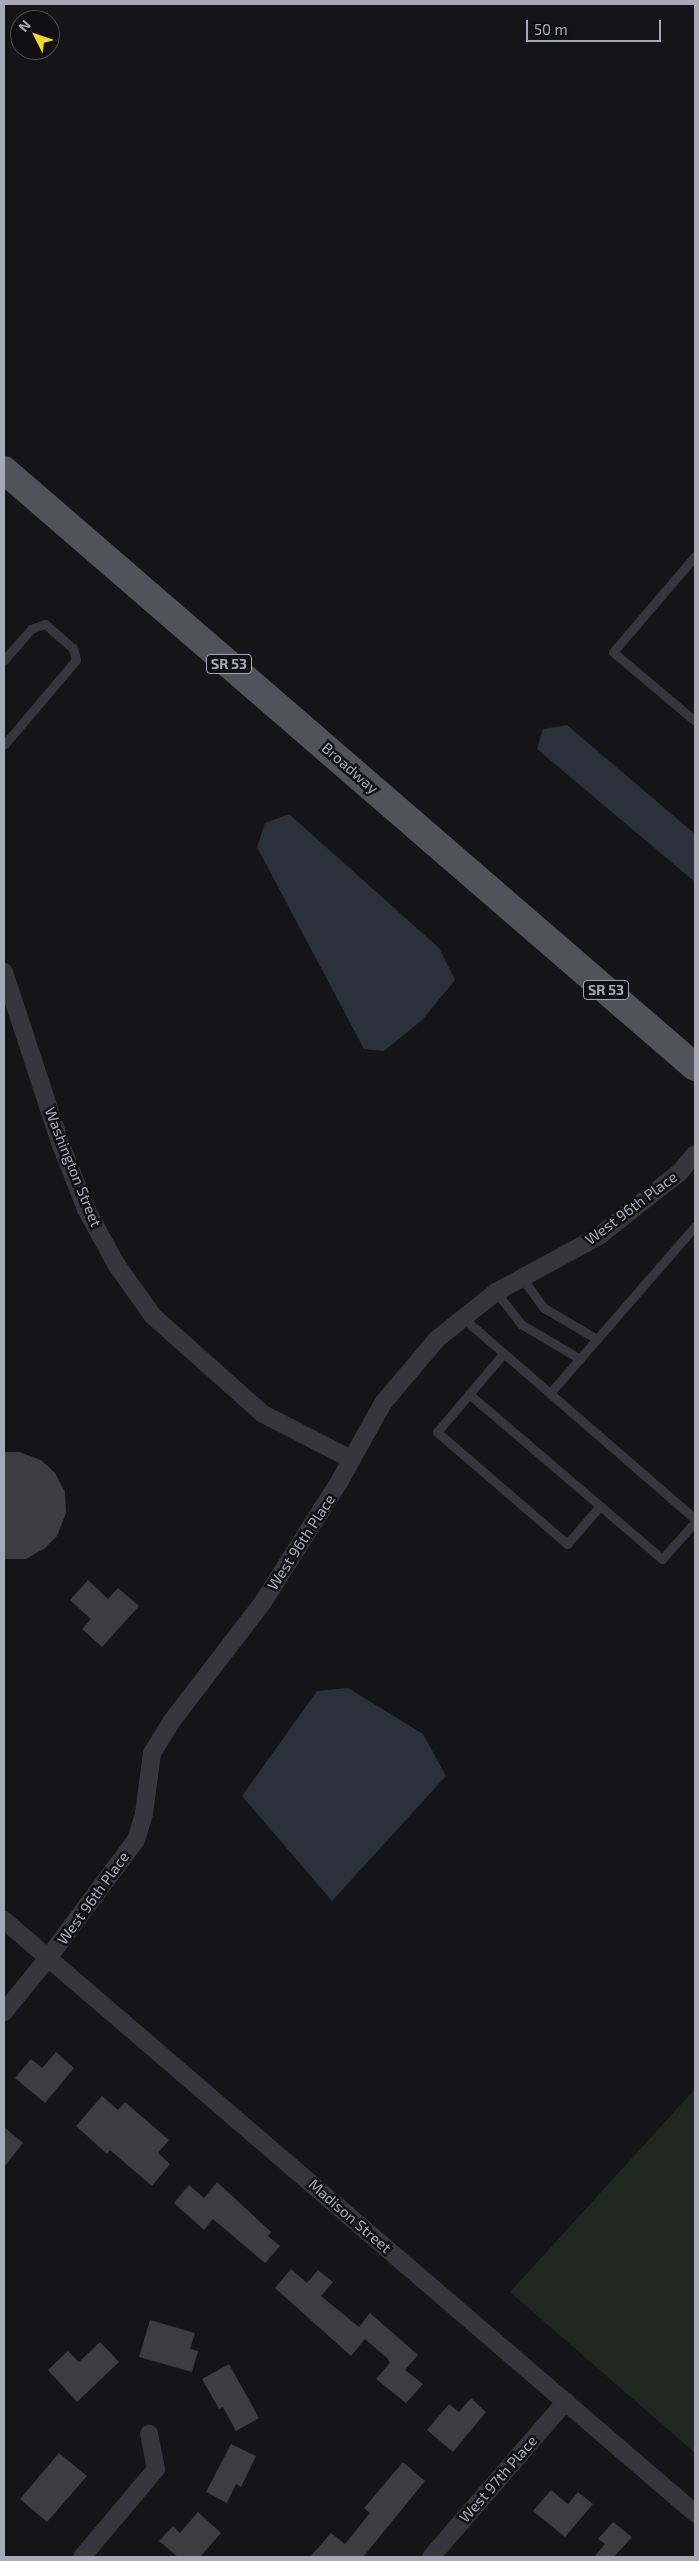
<!DOCTYPE html>
<html>
<head>
<meta charset="utf-8">
<style>
	body { margin:0 }
	#map { position:relative; width:699px; height:2561px; overflow:hidden; background:#151517; font-family:"Exo 2",sans-serif }
	div>[style] { position:absolute }
	.green>* { inset:0; background:#1f2721 }
	.water>* { inset:0; background:#2b313b }
	.building>* { inset:0; background:#3d3d41 }
	.lane>* { height:9px; margin:-4.5px; padding:0 4.5px; transform-origin:4.5px; border-radius:4.5px; background:#36363c }
	.street>* { height:18px; margin:-9px; padding:0 9px; transform-origin:9px; border-radius:9px; background:#36363c }
	.primary>* { height:28px; margin:-14px; padding:0 14px; transform-origin:14px; border-radius:14px; background:#52525b }
	span { translate:-50% -50%; white-space:nowrap; text-align:center; line-height:1.15; -webkit-text-stroke:5px #101012; paint-order:stroke }
	.shield-label span { padding:1px 4px; background:#101012; border:1px solid; border-radius:4px; -webkit-text-stroke-width:0 }
	.shield-label { font-size:14px; color:#a7a9b7; font-weight:700 }
	.street-label { font-size:15px; color:#a7a9b7 }
	.frame { position:absolute; inset:0; border:5px solid #a7a9b7; pointer-events:none }
	.north { position:absolute; left:10px; top:10px; width:50px; height:50px; box-sizing:border-box; background:#101012; border:1px solid #4c4d54; border-radius:50%; rotate:311deg; font-size:14px; font-weight:700; line-height:20px; text-align:center; color:#a7a9b7 }
	.north::after { content:''; display:block; margin:auto; width:18px; height:22px; background:#f5d430; clip-path:polygon(50% 0,100% 100%,50% 72%,0 100%) }
	.scale { position:absolute; left:526px; top:20px; width:135px; height:22px; box-sizing:border-box; border:2px solid #a7a9b7; border-top:0; padding-left:6px; font-size:15px; line-height:18px; white-space:nowrap; color:#a7a9b7; -webkit-text-stroke:4px #101012; paint-order:stroke }
</style>
</head>
<body>
<div id="map">
	<div class="green">
		<i style="clip-path:polygon(695px 2089px,695px 2453px,510px 2292px)"></i>
	</div>
	<div class="water">
		<i style="clip-path:polygon(567px 725px,695px 834px,695px 882px,537px 749px,543px 729px)"></i>
		<i style="clip-path:polygon(289px 814px,439px 948px,455px 980px,422px 1020px,384px 1051px,364px 1049px,257px 847px,265px 823px)"></i>
		<i style="clip-path:polygon(348px 1688px,423px 1734px,446px 1776px,332px 1901px,242px 1796px,317px 1691px)"></i>
	</div>
	<div class="building">
		<i style="clip-path:polygon(4px 1452px,19px 1452px,41px 1460px,55px 1473px,65px 1492px,66px 1513px,57px 1536px,45px 1548px,26px 1559px,4px 1559px)"></i>
		<i style="clip-path:polygon(88px 1580px,108px 1599px,118px 1588px,139px 1606px,102px 1647px,82px 1629px,91px 1619px,70px 1600px)"></i>
		<i style="clip-path:polygon(56px 2052px,74px 2068px,45px 2103px,15px 2078px,31px 2059px,42px 2068px)"></i>
		<i style="clip-path:polygon(102px 2096px,118px 2110px,125px 2102px,169px 2140px,158px 2153px,170px 2164px,152px 2186px,110px 2150px,107px 2154px,76px 2126px)"></i>
		<i style="clip-path:polygon(4px 2127px,23px 2143px,4px 2167px)"></i>
		<i style="clip-path:polygon(217px 2182px,271px 2232px,268px 2236px,280px 2246px,265px 2263px,213px 2219px,204px 2230px,174px 2203px,189px 2185px,204px 2198px)"></i>
		<i style="clip-path:polygon(291px 2269px,307px 2283px,318px 2270px,333px 2282px,321px 2296px,359px 2327px,370px 2313px,418px 2355px,405px 2370px,423px 2384px,406px 2403px,376px 2379px,390px 2363px,387px 2358px,365px 2339px,351px 2356px,275px 2288px)"></i>
		<i style="clip-path:polygon(150px 2320px,195px 2333px,190px 2349px,198px 2351px,192px 2372px,139px 2357px)"></i>
		<i style="clip-path:polygon(100px 2342px,119px 2362px,77px 2402px,48px 2370px,68px 2351px,79px 2362px)"></i>
		<i style="clip-path:polygon(229px 2364px,259px 2418px,236px 2431px,223px 2407px,219px 2409px,202px 2379px)"></i>
		<i style="clip-path:polygon(471px 2398px,486px 2412px,453px 2452px,427px 2430px,449px 2404px,459px 2412px)"></i>
		<i style="clip-path:polygon(231px 2444px,256px 2456px,241px 2487px,236px 2484px,227px 2503px,206px 2492px)"></i>
		<i style="clip-path:polygon(59px 2453px,87px 2476px,47px 2522px,20px 2499px)"></i>
		<i style="clip-path:polygon(403px 2462px,425px 2481px,363px 2557px,310px 2557px,331px 2533px,345px 2544px,370px 2513px,364px 2508px)"></i>
		<i style="clip-path:polygon(551px 2490px,568px 2504px,578px 2492px,593px 2504px,565px 2537px,533px 2511px)"></i>
		<i style="clip-path:polygon(198px 2512px,221px 2533px,200px 2557px,178px 2557px,159px 2541px,173px 2526px,180px 2533px)"></i>
		<i style="clip-path:polygon(613px 2522px,632px 2537px,614px 2557px,594px 2557px,605px 2544px,598px 2539px)"></i>
	</div>
	<div class="lane">
		<i style="left:695px;top:556px;width:126px;rotate:130.5deg"></i>
		<i style="left:613px;top:652px;width:107px;rotate:40.1deg"></i>
		<i style="left:4px;top:660px;width:41px;rotate:-48.9deg"></i>
		<i style="left:31px;top:629px;width:15px;rotate:-20deg"></i>
		<i style="left:45px;top:624px;width:37px;rotate:41deg"></i>
		<i style="left:73px;top:648px;width:12px;rotate:76deg"></i>
		<i style="left:76px;top:660px;width:111px;rotate:130.3deg"></i>
		<i style="left:522px;top:1278px;width:37px;rotate:54deg"></i>
		<i style="left:544px;top:1308px;width:61px;rotate:30.3deg"></i>
		<i style="left:496px;top:1292px;width:41px;rotate:52deg"></i>
		<i style="left:521px;top:1324px;width:69px;rotate:30.7deg"></i>
		<i style="left:463px;top:1318px;width:307px;rotate:40.9deg"></i>
		<i style="left:503px;top:1354px;width:102px;rotate:130.2deg"></i>
		<i style="left:437px;top:1432px;width:172px;rotate:40.7deg"></i>
		<i style="left:567px;top:1544px;width:50px;rotate:-49deg"></i>
		<i style="left:550px;top:1393px;width:221px;rotate:-49deg"></i>
		<i style="left:469px;top:1394px;width:254px;rotate:40.5deg"></i>
		<i style="left:662px;top:1559px;width:50px;rotate:-48.3deg"></i>
	</div>
	<div class="street">
		<i style="left:4px;top:972px;width:182px;rotate:71.8deg"></i>
		<i style="left:61px;top:1145px;width:69px;rotate:68.7deg"></i>
		<i style="left:86px;top:1209px;width:63px;rotate:61.4deg"></i>
		<i style="left:116px;top:1264px;width:64px;rotate:54.6deg"></i>
		<i style="left:153px;top:1316px;width:147px;rotate:41.7deg"></i>
		<i style="left:263px;top:1414px;width:99px;rotate:27.1deg"></i>
		<i style="left:4px;top:1920px;width:911px;rotate:40.64deg"></i>
		<i style="left:4px;top:2012px;width:70px;rotate:-50.8deg"></i>
		<i style="left:48px;top:1958px;width:147px;rotate:-53.3deg"></i>
		<i style="left:136px;top:1840px;width:28px;rotate:-73deg"></i>
		<i style="left:144px;top:1813px;width:61px;rotate:-82.4deg"></i>
		<i style="left:152px;top:1753px;width:36px;rotate:-58deg"></i>
		<i style="left:171px;top:1722px;width:151px;rotate:-52.5deg"></i>
		<i style="left:263px;top:1602px;width:140px;rotate:-57.6deg"></i>
		<i style="left:338px;top:1484px;width:93px;rotate:-60.9deg"></i>
		<i style="left:383px;top:1403px;width:84px;rotate:-49.8deg"></i>
		<i style="left:437px;top:1339px;width:75px;rotate:-38.5deg"></i>
		<i style="left:496px;top:1292px;width:117px;rotate:-28.5deg"></i>
		<i style="left:599px;top:1236px;width:103px;rotate:-38.3deg"></i>
		<i style="left:680px;top:1172px;width:23px;rotate:-50deg"></i>
		<i style="left:82px;top:2557px;width:115px;rotate:-49.9deg"></i>
		<i style="left:156px;top:2469px;width:36px;rotate:-101deg"></i>
		<i style="left:431px;top:2557px;width:206px;rotate:-49.1deg"></i>
	</div>
	<div class="primary">
		<i style="left:4px;top:470px;width:913px;rotate:40.83deg"></i>
	</div>
	<div class="shield-label">
		<span style="left:229px;top:664px">SR 53</span>
		<span style="left:606px;top:990px">SR 53</span>
	</div>
	<div class="street-label">
		<span style="left:350px;top:768px;rotate:41deg">Broadway</span>
		<span style="left:73px;top:1167px;rotate:68deg">Washington Street</span>
		<span style="left:631px;top:1208px;rotate:-37deg">West 96th Place</span>
		<span style="left:301px;top:1542px;rotate:-57deg">West 96th Place</span>
		<span style="left:93px;top:1898px;rotate:-54deg">West 96th Place</span>
		<span style="left:350px;top:2216px;rotate:41deg">Madison Street</span>
		<span style="left:498px;top:2479px;rotate:-49deg">West 97th Place</span>
	</div>
	<div class="frame"></div>
	<div class="north">N</div>
	<div class="scale">50 m</div>
</div>
</body>
</html>
